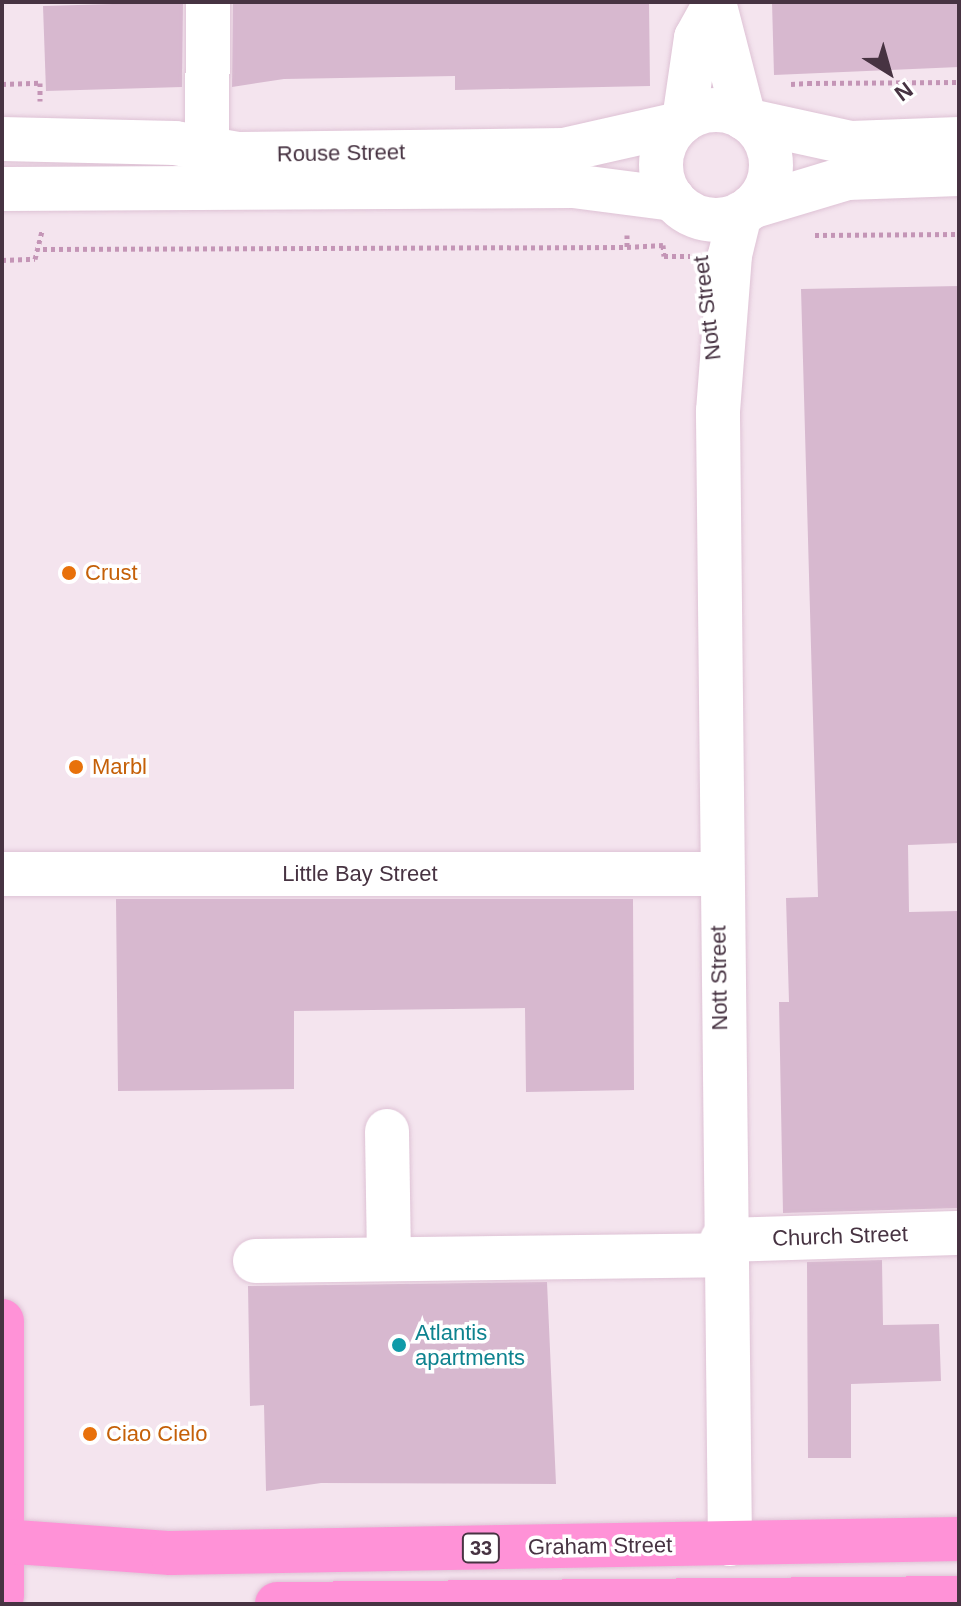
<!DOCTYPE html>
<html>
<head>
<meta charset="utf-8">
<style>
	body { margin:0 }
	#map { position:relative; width:961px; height:1606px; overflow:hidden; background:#f4e4ee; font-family:Arial,sans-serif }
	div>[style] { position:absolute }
	.building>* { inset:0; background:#d7b8cf }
	.path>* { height:5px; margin-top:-2.5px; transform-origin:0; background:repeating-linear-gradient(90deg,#c495b6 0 4px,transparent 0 8px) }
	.roads { filter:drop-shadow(0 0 2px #dec2d5) drop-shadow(0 0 2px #dec2d5) }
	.minor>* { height:44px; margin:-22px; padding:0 22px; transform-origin:22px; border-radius:22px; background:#fff }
	.minor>.ring { margin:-22px; padding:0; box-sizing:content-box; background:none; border:44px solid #fff; border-radius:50% }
	.major>* { height:44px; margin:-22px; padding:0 22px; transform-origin:22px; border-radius:22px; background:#ff92d7 }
	.dots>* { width:22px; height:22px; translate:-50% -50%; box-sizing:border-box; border:4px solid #fff; border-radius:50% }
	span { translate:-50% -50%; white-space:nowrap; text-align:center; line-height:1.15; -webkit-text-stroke:7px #fff; paint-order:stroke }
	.shield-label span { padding:2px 6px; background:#fff; border:2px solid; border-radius:6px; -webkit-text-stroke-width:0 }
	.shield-label { font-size:20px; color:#473342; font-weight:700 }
	.street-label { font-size:22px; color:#473342 }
	.food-label { font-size:22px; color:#c56008 }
	.left { translate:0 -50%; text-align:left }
	.culture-label { font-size:22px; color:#0d838f }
	.frame { position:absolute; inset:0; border:4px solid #473342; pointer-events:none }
	.north { position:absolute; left:849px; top:32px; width:80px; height:80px; -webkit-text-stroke:6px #fff; paint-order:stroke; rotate:143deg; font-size:22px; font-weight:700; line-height:32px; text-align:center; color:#473342 }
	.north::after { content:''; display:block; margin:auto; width:28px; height:36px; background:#473342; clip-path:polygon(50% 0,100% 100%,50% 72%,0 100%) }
</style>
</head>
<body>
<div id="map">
	<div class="building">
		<i style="clip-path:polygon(183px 2px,182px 87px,46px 91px,43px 6px)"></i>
		<i style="clip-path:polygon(233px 2px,649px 2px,650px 86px,455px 90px,455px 76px,284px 79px,232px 87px)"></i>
		<i style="clip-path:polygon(772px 2px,959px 2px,959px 67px,774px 75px)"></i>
		<i style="clip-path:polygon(959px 286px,959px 843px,908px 845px,909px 912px,959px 911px,959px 1208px,783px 1213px,779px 1002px,789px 1002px,786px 898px,818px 897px,801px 289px)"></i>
		<i style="clip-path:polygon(116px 899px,633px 899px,634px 1090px,526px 1092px,525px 1008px,294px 1011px,294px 1089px,118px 1091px)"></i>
		<i style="clip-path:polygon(882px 1260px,883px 1325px,939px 1324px,941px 1381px,851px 1384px,851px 1458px,808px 1458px,807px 1262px)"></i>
		<i style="clip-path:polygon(547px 1282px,556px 1484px,321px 1483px,266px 1491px,264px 1405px,250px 1406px,248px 1286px)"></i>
	</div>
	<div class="path">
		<i style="left:808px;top:83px;width:151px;rotate:-0.4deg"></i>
		<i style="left:2px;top:84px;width:38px;rotate:-2deg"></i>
		<i style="left:40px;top:83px;width:18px;rotate:90deg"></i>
		<i style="left:791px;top:84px;width:17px;rotate:-3deg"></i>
		<i style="left:627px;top:235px;width:12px;rotate:90deg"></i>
		<i style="left:627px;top:247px;width:36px;rotate:-3deg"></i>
		<i style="left:663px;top:245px;width:11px;rotate:85deg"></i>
		<i style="left:664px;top:256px;width:26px"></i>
		<i style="left:815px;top:235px;width:144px;rotate:-0.4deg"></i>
		<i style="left:43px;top:249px;width:584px;rotate:-0.2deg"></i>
		<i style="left:2px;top:260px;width:33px;rotate:-2deg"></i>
		<i style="left:35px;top:259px;width:29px;rotate:-76deg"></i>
	</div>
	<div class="roads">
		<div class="minor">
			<i style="left:714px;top:2px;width:120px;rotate:75.5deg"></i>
			<i class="ring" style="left:661px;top:110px;width:66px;height:66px"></i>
			<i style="left:684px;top:120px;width:83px;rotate:-81.7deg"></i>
			<i style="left:696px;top:38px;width:38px;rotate:-61deg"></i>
			<i style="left:750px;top:121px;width:103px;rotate:12.3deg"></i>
			<i style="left:851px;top:143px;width:108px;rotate:-2.1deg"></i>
			<i style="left:2px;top:139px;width:173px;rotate:1.3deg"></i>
			<i style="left:175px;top:143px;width:65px;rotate:9.8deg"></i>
			<i style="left:239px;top:154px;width:325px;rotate:-0.7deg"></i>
			<i style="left:564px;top:150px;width:118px;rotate:-12.7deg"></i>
			<i style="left:207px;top:147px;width:145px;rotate:-89.6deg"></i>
			<i style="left:2px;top:189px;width:571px;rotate:-0.3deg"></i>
			<i style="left:573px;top:186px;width:101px;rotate:7.4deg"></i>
			<i style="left:751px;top:207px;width:100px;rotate:-16.8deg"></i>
			<i style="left:847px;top:178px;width:112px;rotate:-2deg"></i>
			<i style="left:2px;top:874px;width:716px"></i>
			<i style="left:387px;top:1131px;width:127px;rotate:89.1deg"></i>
			<i style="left:722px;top:1240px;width:237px;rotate:-1.7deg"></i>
			<i style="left:255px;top:1261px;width:467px;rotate:-0.7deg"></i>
			<i style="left:730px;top:1544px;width:1133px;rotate:-90.61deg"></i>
			<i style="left:718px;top:411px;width:156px;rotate:-85.6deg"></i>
			<i style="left:730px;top:255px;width:42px;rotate:-76.3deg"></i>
		</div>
		<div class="major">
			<i style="left:2px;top:1321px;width:275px;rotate:90deg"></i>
			<i style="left:2px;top:1541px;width:169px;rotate:4.1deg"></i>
			<i style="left:171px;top:1553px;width:788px;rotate:-1.02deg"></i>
			<i style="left:277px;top:1604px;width:682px;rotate:-0.5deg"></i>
		</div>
	</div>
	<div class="dots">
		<i style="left:69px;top:573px;background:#e8710a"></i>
		<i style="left:76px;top:767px;background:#e8710a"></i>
		<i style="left:399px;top:1345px;background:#0f9aa8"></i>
		<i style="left:90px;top:1434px;background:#e8710a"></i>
	</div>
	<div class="shield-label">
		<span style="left:481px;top:1548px">33</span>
	</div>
	<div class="street-label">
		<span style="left:341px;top:153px;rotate:-1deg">Rouse Street</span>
		<span style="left:707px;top:308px;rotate:-97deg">Nott Street</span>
		<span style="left:360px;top:874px">Little Bay Street</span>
		<span style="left:719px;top:978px;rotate:-91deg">Nott Street</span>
		<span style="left:840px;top:1236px;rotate:-2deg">Church Street</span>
		<span style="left:600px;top:1546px;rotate:-1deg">Graham Street</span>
	</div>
	<div class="food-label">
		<span class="left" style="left:85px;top:573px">Crust</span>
		<span class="left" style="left:92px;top:767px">Marbl</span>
		<span class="left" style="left:106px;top:1434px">Ciao Cielo</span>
	</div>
	<div class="culture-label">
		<span class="left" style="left:415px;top:1345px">Atlantis<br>apartments</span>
	</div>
	<div class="frame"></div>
	<div class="north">N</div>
</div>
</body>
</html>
